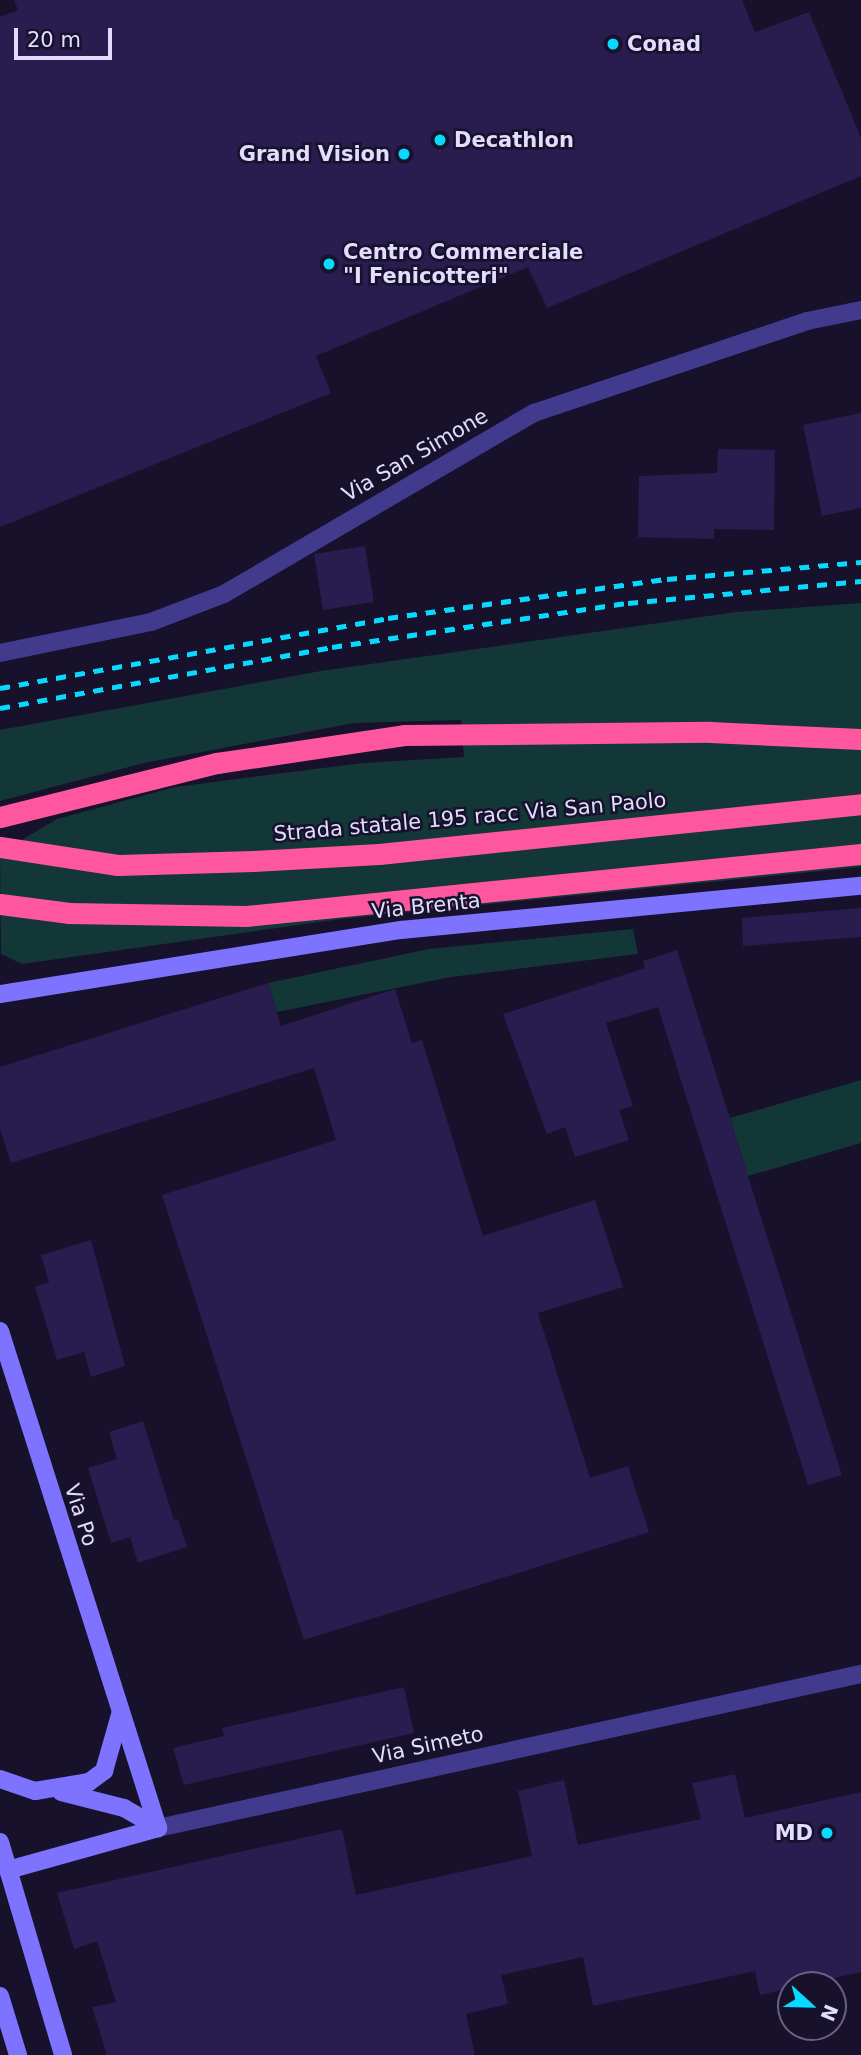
<!DOCTYPE html>
<html>
<head>
<meta charset="utf-8">
<style>
	body { margin:0 }
	#map { position:relative; width:861px; height:2055px; overflow:hidden; background:#17112c; font-family:"DejaVu Sans",sans-serif }
	div>[style] { position:absolute }
	.green>* { inset:0; background:#133637 }
	.building>* { inset:0; background:#291c4e }
	.street>* { height:18px; margin:-9px; padding:0 9px; transform-origin:9px; border-radius:9px; background:#423a8d }
	.secondary>* { height:18px; margin:-9px; padding:0 9px; transform-origin:9px; border-radius:9px; background:#7d73ff }
	.highway>* { height:21px; margin:-10.5px; padding:0 10.5px; transform-origin:10.5px; border-radius:10.5px; background:#ff579f }
	.rail>* { height:5px; margin-top:-2.5px; transform-origin:0; background:repeating-linear-gradient(90deg,#08daff 0 10px,transparent 0 19px) }
	.dots>* { width:19px; height:19px; translate:-50% -50%; box-sizing:border-box; border:4px solid #17112c; border-radius:50% }
	span { translate:-50% -50%; white-space:nowrap; text-align:center; line-height:1.15; -webkit-text-stroke:5px #17112c; paint-order:stroke }
	.poi-label { font-size:21px; color:#e2dcff; font-weight:700 }
	.left { translate:0 -50%; text-align:left }
	.right { translate:-100% -50%; text-align:right }
	.street-label { font-size:21px; color:#e2dcff }
	.north { position:absolute; left:777px; top:1971px; width:70px; height:70px; box-sizing:border-box; background:#17112c; border:2px solid #686280; border-radius:50%; rotate:112deg; font-size:19px; font-weight:700; line-height:28px; text-align:center; color:#e2dcff }
	.north::after { content:''; display:block; margin:auto; width:24px; height:32px; background:#08daff; clip-path:polygon(50% 0,100% 100%,50% 72%,0 100%) }
	.scale { position:absolute; left:14px; top:28px; width:98px; height:32px; box-sizing:border-box; border:4px solid #e2dcff; border-top:0; padding-left:9px; font-size:21px; line-height:24px; white-space:nowrap; color:#e2dcff; -webkit-text-stroke:5px #17112c; paint-order:stroke }
</style>
</head>
<body>
<div id="map">
	<div class="green">
		<i style="clip-path:polygon(861px 603px,861px 867px,341px 919px,22px 964px,1px 954px,0 853px,57px 819px,175px 787px,362px 763px,464px 757px,461px 720px,354px 723px,144px 763px,0 801px,0 730px,321px 671px,736px 612px)"></i>
		<i style="clip-path:polygon(633px 929px,638px 954px,451px 977px,277px 1012px,268px 983px,429px 949px)"></i>
		<i style="clip-path:polygon(861px 1080px,861px 1143px,748px 1176px,730px 1118px)"></i>
	</div>
	<div class="building">
		<i style="clip-path:polygon(14px 0,742px 0,755px 32px,809px 12px,861px 138px,861px 176px,547px 308px,528px 267px,316px 356px,331px 393px,0 527px,0 17px,18px 10px)"></i>
		<i style="clip-path:polygon(861px 413px,861px 508px,822px 516px,803px 425px)"></i>
		<i style="clip-path:polygon(718px 449px,775px 450px,774px 530px,714px 529px,714px 539px,638px 537px,639px 476px,717px 473px)"></i>
		<i style="clip-path:polygon(365px 546px,374px 602px,323px 610px,314px 554px)"></i>
		<i style="clip-path:polygon(861px 908px,861px 937px,743px 946px,742px 918px)"></i>
		<i style="clip-path:polygon(677px 950px,842px 1475px,808px 1485px,658px 1007px,606px 1023px,633px 1106px,619px 1110px,629px 1140px,575px 1157px,565px 1127px,547px 1134px,503px 1014px,645px 968px,643px 961px)"></i>
		<i style="clip-path:polygon(268px 983px,281px 1026px,395px 989px,412px 1043px,422px 1040px,483px 1236px,595px 1200px,623px 1287px,538px 1313px,590px 1478px,628px 1466px,649px 1532px,304px 1640px,162px 1195px,336px 1140px,314px 1068px,11px 1163px,0 1129px,0 1067px)"></i>
		<i style="clip-path:polygon(91px 1240px,125px 1366px,91px 1377px,84px 1352px,57px 1360px,35px 1287px,49px 1282px,41px 1255px)"></i>
		<i style="clip-path:polygon(143px 1421px,174px 1520px,178px 1519px,187px 1547px,138px 1563px,130px 1537px,111px 1543px,88px 1468px,117px 1459px,109px 1432px)"></i>
		<i style="clip-path:polygon(404px 1687px,414px 1733px,184px 1785px,173px 1748px,224px 1736px,222px 1728px)"></i>
		<i style="clip-path:polygon(735px 1774px,745px 1818px,861px 1792px,861px 1972px,760px 1995px,755px 1971px,593px 2006px,583px 1957px,501px 1975px,508px 2004px,466px 2014px,475px 2055px,107px 2055px,92px 2007px,116px 2002px,97px 1941px,74px 1949px,57px 1893px,342px 1829px,356px 1895px,532px 1856px,518px 1791px,564px 1780px,578px 1845px,701px 1819px,692px 1783px)"></i>
	</div>
	<div class="street">
		<i style="left:0;top:653px;width:154px;rotate:-11.6deg"></i>
		<i style="left:151px;top:622px;width:78px;rotate:-21deg"></i>
		<i style="left:224px;top:594px;width:359px;rotate:-30.3deg"></i>
		<i style="left:534px;top:413px;width:288px;rotate:-18.6deg"></i>
		<i style="left:807px;top:321px;width:55px;rotate:-11.5deg"></i>
		<i style="left:158px;top:1828px;width:720px;rotate:-12.36deg"></i>
	</div>
	<div class="secondary">
		<i style="left:0;top:994px;width:406px;rotate:-9.1deg"></i>
		<i style="left:401px;top:930px;width:462px;rotate:-5.5deg"></i>
		<i style="left:0;top:1331px;width:522px;rotate:72.36deg"></i>
		<i style="left:0;top:1779px;width:37px;rotate:19deg"></i>
		<i style="left:35px;top:1791px;width:55px;rotate:-9.5deg"></i>
		<i style="left:89px;top:1782px;width:19px;rotate:-36deg"></i>
		<i style="left:104px;top:1771px;width:58px;rotate:-74.1deg"></i>
		<i style="left:61px;top:1792px;width:65px;rotate:14.3deg"></i>
		<i style="left:124px;top:1808px;width:39px;rotate:30deg"></i>
		<i style="left:0;top:1842px;width:222px;rotate:73.5deg"></i>
		<i style="left:8px;top:1870px;width:156px;rotate:-15.6deg"></i>
		<i style="left:0;top:1996px;width:62px;rotate:73deg"></i>
	</div>
	<div class="highway">
		<i style="left:0;top:817px;width:224px;rotate:-14deg"></i>
		<i style="left:217px;top:763px;width:189px;rotate:-8.5deg"></i>
		<i style="left:404px;top:735px;width:306px;rotate:-0.6deg"></i>
		<i style="left:710px;top:732px;width:151px;rotate:2.7deg"></i>
		<i style="left:0;top:847px;width:119px;rotate:8.7deg"></i>
		<i style="left:118px;top:865px;width:135px;rotate:-1.7deg"></i>
		<i style="left:253px;top:861px;width:126px;rotate:-3.2deg"></i>
		<i style="left:379px;top:854px;width:485px;rotate:-5.9deg"></i>
		<i style="left:0;top:904px;width:70px;rotate:7.4deg"></i>
		<i style="left:69px;top:913px;width:177px;rotate:1deg"></i>
		<i style="left:246px;top:916px;width:618px;rotate:-5.76deg"></i>
	</div>
	<div class="rail">
		<i style="left:0;top:688px;width:394px;rotate:-10.2deg"></i>
		<i style="left:388px;top:618px;width:282px;rotate:-8deg"></i>
		<i style="left:667px;top:579px;width:195px;rotate:-5deg"></i>
		<i style="left:0;top:708px;width:338px;rotate:-10.4deg"></i>
		<i style="left:332px;top:647px;width:299px;rotate:-8.5deg"></i>
		<i style="left:628px;top:603px;width:234px;rotate:-5.4deg"></i>
	</div>
	<div class="dots">
		<i style="left:613px;top:44px;background:#08daff"></i>
		<i style="left:440px;top:140px;background:#08daff"></i>
		<i style="left:404px;top:154px;background:#08daff"></i>
		<i style="left:329px;top:264px;background:#08daff"></i>
		<i style="left:827px;top:1833px;background:#08daff"></i>
	</div>
	<div class="poi-label">
		<span class="left" style="left:627px;top:44px">Conad</span>
		<span class="left" style="left:454px;top:140px">Decathlon</span>
		<span class="right" style="left:390px;top:154px">Grand Vision</span>
		<span class="left" style="left:343px;top:264px">Centro Commerciale<br>"I Fenicotteri"</span>
		<span class="right" style="left:813px;top:1833px">MD</span>
	</div>
	<div class="street-label">
		<span style="left:415px;top:455px;rotate:-30deg">Via San Simone</span>
		<span style="left:470px;top:817px;rotate:-5deg">Strada statale 195 racc Via San Paolo</span>
		<span style="left:426px;top:906px;rotate:-6deg">Via Brenta</span>
		<span style="left:81px;top:1515px;rotate:72deg">Via Po</span>
		<span style="left:428px;top:1745px;rotate:-12deg">Via Simeto</span>
	</div>
	<div class="north">N</div>
	<div class="scale">20 m</div>
</div>
</body>
</html>
